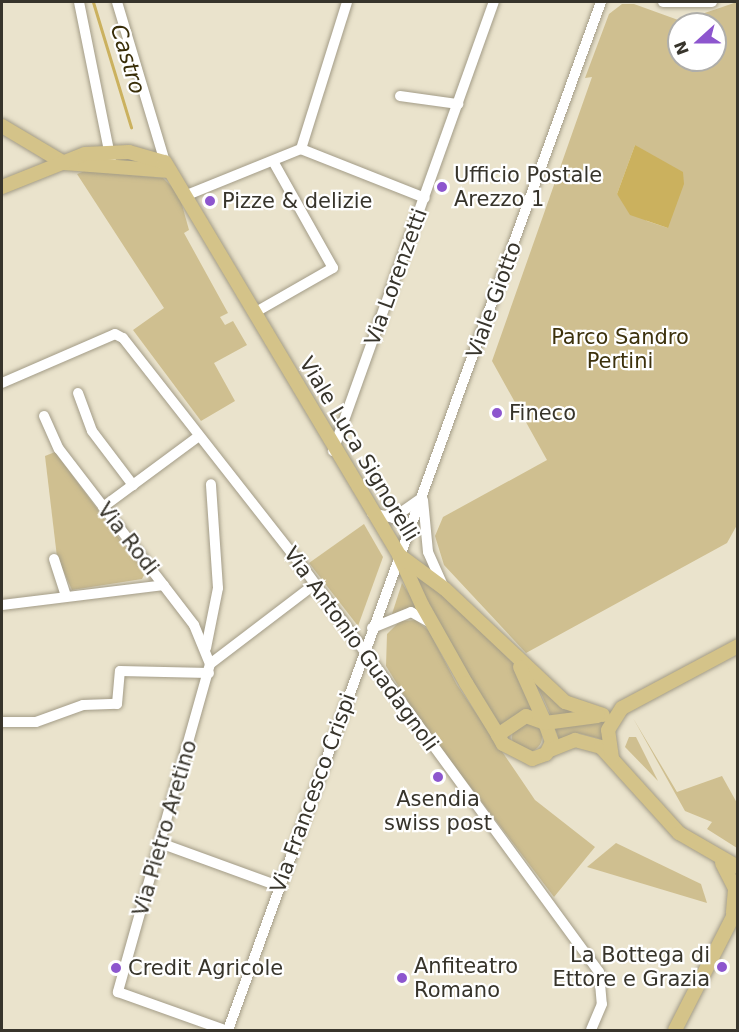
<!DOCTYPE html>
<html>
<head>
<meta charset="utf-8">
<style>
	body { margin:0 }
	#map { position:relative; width:739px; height:1032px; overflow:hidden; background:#eae3cc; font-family:"DejaVu Sans",sans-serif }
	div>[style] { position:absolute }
	.green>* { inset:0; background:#cfbf90 }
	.round { border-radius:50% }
	.water>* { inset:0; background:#cbb15e }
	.stream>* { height:3px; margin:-1.5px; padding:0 1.5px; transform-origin:1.5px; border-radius:1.5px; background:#cbb15e }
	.roads { filter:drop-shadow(0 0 2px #a39c87) drop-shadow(0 0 2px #a39c87) }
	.minor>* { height:10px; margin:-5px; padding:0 5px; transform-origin:5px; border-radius:5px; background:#fff }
	.major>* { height:14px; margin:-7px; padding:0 7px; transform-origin:7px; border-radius:7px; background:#d4c389 }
	.dots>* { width:16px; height:16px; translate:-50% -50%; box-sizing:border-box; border:3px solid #fff; border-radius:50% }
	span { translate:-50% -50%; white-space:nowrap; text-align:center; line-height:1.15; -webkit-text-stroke:4.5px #fff; paint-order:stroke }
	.poi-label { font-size:21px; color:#37342b }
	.left { translate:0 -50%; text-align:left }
	.right { translate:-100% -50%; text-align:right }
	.street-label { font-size:21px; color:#37342b }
	.park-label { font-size:21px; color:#3c310c }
	.water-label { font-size:22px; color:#392e08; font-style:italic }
	.frame { position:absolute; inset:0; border:3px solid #37342b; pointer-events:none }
	.north { position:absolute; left:667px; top:12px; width:60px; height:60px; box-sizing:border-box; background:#fff; border:2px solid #afaeaa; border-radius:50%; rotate:249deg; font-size:16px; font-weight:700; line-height:24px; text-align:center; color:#37342b }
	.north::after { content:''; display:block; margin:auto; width:21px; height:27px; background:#8d56ce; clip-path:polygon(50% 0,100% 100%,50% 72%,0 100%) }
</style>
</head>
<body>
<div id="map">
	<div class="green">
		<i style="clip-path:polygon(evenodd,737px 2px,737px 525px,727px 543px,526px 653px,444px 565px,435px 536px,443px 517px,547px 460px,492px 361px,592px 77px,585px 78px,609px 14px,622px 4px,634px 4px,681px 21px,737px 2px,679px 24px,715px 24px,715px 60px,679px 60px,679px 24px,737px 2px,635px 145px,668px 228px,647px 221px,617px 194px,635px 145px)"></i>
		<i style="clip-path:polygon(85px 171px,163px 178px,179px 194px,189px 230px,184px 233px,228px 313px,220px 317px,225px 325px,233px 321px,247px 345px,214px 363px,235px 401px,201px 421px,133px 330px,164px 308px,77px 174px)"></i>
		<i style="clip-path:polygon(55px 452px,145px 573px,142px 579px,72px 590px,57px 557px,45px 456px)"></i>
		<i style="clip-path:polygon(364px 524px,383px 557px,358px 626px,309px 563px)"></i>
		<i style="clip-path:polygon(416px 575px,443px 593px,514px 664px,537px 714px,514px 716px,499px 726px,413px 579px)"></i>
		<i style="clip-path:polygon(402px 583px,420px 611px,392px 614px)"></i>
		<i style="clip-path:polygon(416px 620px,429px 631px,457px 685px,535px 800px,595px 847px,554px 897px,418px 718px,386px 666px,387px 634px,400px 621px)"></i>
		<i style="clip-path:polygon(535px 680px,580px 715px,552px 718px)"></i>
		<i style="clip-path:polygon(610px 718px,605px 740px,578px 733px,559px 739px,554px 726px)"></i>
		<i style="clip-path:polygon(633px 718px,677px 792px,722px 776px,737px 803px,737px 848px,707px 829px,712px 822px,685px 811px)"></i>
		<i class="round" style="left:512px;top:722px;width:30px;height:30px"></i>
		<i style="clip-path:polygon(629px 737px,636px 737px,658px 781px,625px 747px)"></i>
		<i style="clip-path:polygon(616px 843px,701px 884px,707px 903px,587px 867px)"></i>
	</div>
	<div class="water">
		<i style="clip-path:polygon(635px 145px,683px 172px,684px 184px,668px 228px,630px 215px,617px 194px)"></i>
	</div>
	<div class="stream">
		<i style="left:93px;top:2px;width:131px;rotate:73.1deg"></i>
	</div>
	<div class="roads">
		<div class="minor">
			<i style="left:79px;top:2px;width:161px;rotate:78.6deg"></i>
			<i style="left:117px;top:2px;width:167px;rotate:73.3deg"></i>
			<i style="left:663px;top:2px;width:49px"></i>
			<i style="left:400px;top:96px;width:59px;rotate:7.9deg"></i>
			<i style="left:301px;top:149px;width:133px;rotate:21.6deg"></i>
			<i style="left:187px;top:195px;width:123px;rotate:-22deg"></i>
			<i style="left:301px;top:149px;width:154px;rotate:-72.6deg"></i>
			<i style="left:254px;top:313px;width:91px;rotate:-29.7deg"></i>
			<i style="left:333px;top:268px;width:120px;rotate:-119.3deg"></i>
			<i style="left:2px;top:383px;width:123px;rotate:-23.4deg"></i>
			<i style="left:115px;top:334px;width:9px;rotate:27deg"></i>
			<i style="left:123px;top:338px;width:290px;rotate:51.9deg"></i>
			<i style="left:302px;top:566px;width:503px;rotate:53.81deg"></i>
			<i style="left:599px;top:972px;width:32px;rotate:85deg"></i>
			<i style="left:602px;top:1004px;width:28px;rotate:113deg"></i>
			<i style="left:78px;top:393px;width:40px;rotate:69.8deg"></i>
			<i style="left:92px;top:431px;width:68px;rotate:52.8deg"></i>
			<i style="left:44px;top:416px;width:36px;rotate:66deg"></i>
			<i style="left:59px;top:449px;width:222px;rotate:52.5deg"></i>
			<i style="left:194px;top:625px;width:42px;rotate:67.7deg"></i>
			<i style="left:210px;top:664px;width:341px;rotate:105.7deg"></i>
			<i style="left:118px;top:992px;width:114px;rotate:19.6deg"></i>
			<i style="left:333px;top:451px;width:477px;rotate:-70.3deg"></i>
			<i style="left:423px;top:500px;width:52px;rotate:84.5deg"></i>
			<i style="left:428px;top:552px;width:37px;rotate:66deg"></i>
			<i style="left:103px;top:507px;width:119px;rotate:-36.5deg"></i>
			<i style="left:372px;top:513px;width:22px;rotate:13deg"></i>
			<i style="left:393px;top:518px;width:33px;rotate:-35deg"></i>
			<i style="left:54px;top:559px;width:39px;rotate:72deg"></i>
			<i style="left:2px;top:605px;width:163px;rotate:-7deg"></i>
			<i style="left:372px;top:628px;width:42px;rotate:-22.3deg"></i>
			<i style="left:411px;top:612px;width:23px;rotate:29deg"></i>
			<i style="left:206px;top:648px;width:61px;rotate:-78.7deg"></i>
			<i style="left:218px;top:588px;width:104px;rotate:-93.9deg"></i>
			<i style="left:210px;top:664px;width:132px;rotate:-37.3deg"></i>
			<i style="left:2px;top:722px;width:34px"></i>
			<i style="left:36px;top:722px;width:50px;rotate:-19.9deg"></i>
			<i style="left:83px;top:705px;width:34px;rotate:-2deg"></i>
			<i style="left:117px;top:704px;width:33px;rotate:-85deg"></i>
			<i style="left:120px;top:671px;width:89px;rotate:1.3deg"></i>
			<i style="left:160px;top:843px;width:126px;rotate:20deg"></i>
			<i style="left:228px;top:1030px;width:1094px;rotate:-70.06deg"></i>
		</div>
		<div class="major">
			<i style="left:2px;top:126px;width:72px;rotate:30.8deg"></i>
			<i style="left:64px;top:163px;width:106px;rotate:4.3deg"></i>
			<i style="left:2px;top:187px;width:89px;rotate:-21.7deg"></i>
			<i style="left:85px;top:154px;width:44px;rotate:-2.6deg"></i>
			<i style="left:129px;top:152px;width:37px;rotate:16deg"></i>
			<i style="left:165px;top:162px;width:457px;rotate:59.2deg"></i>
			<i style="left:399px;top:555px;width:55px;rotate:65.3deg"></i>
			<i style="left:422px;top:605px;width:90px;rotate:60.6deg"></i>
			<i style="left:466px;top:683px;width:61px;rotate:58.4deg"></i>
			<i style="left:498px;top:735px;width:10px;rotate:61deg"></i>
			<i style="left:503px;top:744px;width:33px;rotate:27deg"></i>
			<i style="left:532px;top:759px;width:15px;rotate:-20deg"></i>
			<i style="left:546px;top:754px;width:13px;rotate:-63deg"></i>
			<i style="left:552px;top:742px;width:20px;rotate:-110deg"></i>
			<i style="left:545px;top:723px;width:20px;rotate:-160deg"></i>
			<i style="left:526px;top:716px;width:34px;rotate:146deg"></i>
			<i style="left:399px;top:555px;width:57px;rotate:36.5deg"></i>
			<i style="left:445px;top:589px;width:165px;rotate:43.3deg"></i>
			<i style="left:565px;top:702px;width:40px;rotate:18.9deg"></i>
			<i style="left:520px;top:667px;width:61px;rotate:65.9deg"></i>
			<i style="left:545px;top:723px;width:53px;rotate:-7.5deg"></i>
			<i style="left:550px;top:750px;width:27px;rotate:-22deg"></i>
			<i style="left:575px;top:740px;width:27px;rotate:15deg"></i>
			<i style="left:601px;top:747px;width:116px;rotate:47.8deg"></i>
			<i style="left:679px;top:833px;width:68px;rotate:30deg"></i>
			<i style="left:612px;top:758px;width:28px;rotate:-98deg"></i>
			<i style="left:608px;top:730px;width:26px;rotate:-58deg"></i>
			<i style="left:622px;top:708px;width:132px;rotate:-28.1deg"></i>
			<i style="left:722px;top:863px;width:29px;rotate:63deg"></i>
			<i style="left:735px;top:889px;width:24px;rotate:95deg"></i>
			<i style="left:675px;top:1030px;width:138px;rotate:-62.9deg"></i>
		</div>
	</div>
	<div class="dots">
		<i style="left:442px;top:187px;background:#8d56ce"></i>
		<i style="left:210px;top:201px;background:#8d56ce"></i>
		<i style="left:497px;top:413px;background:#8d56ce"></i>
		<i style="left:438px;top:777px;background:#8d56ce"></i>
		<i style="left:722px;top:967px;background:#8d56ce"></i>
		<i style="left:116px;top:968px;background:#8d56ce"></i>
		<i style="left:402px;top:978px;background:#8d56ce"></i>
	</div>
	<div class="poi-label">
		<span class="left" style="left:454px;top:187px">Ufficio Postale<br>Arezzo 1</span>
		<span class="left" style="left:222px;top:201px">Pizze &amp; delizie</span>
		<span class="left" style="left:509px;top:413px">Fineco</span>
		<span style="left:438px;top:811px">Asendia<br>swiss post</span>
		<span class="right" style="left:710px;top:967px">La Bottega di<br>Ettore e Grazia</span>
		<span class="left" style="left:414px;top:978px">Anfiteatro<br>Romano</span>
		<span class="left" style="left:128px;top:968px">Credit Agricole</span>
	</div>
	<div class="street-label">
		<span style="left:396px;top:277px;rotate:-70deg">Via Lorenzetti</span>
		<span style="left:494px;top:300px;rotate:-70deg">Viale Giotto</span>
		<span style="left:359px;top:449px;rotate:59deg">Viale Luca Signorelli</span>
		<span style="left:128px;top:539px;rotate:52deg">Via Rodi</span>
		<span style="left:361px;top:649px;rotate:54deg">Via Antonio Guadagnoli</span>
		<span style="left:313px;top:793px;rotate:-70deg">Via Francesco Crispi</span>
		<span style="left:165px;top:828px;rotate:-74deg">Via Pietro Aretino</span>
	</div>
	<div class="park-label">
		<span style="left:620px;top:349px">Parco Sandro<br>Pertini</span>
	</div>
	<div class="water-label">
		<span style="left:128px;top:59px;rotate:73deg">Castro</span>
	</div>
	<div class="frame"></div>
	<div class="north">N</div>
</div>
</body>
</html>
